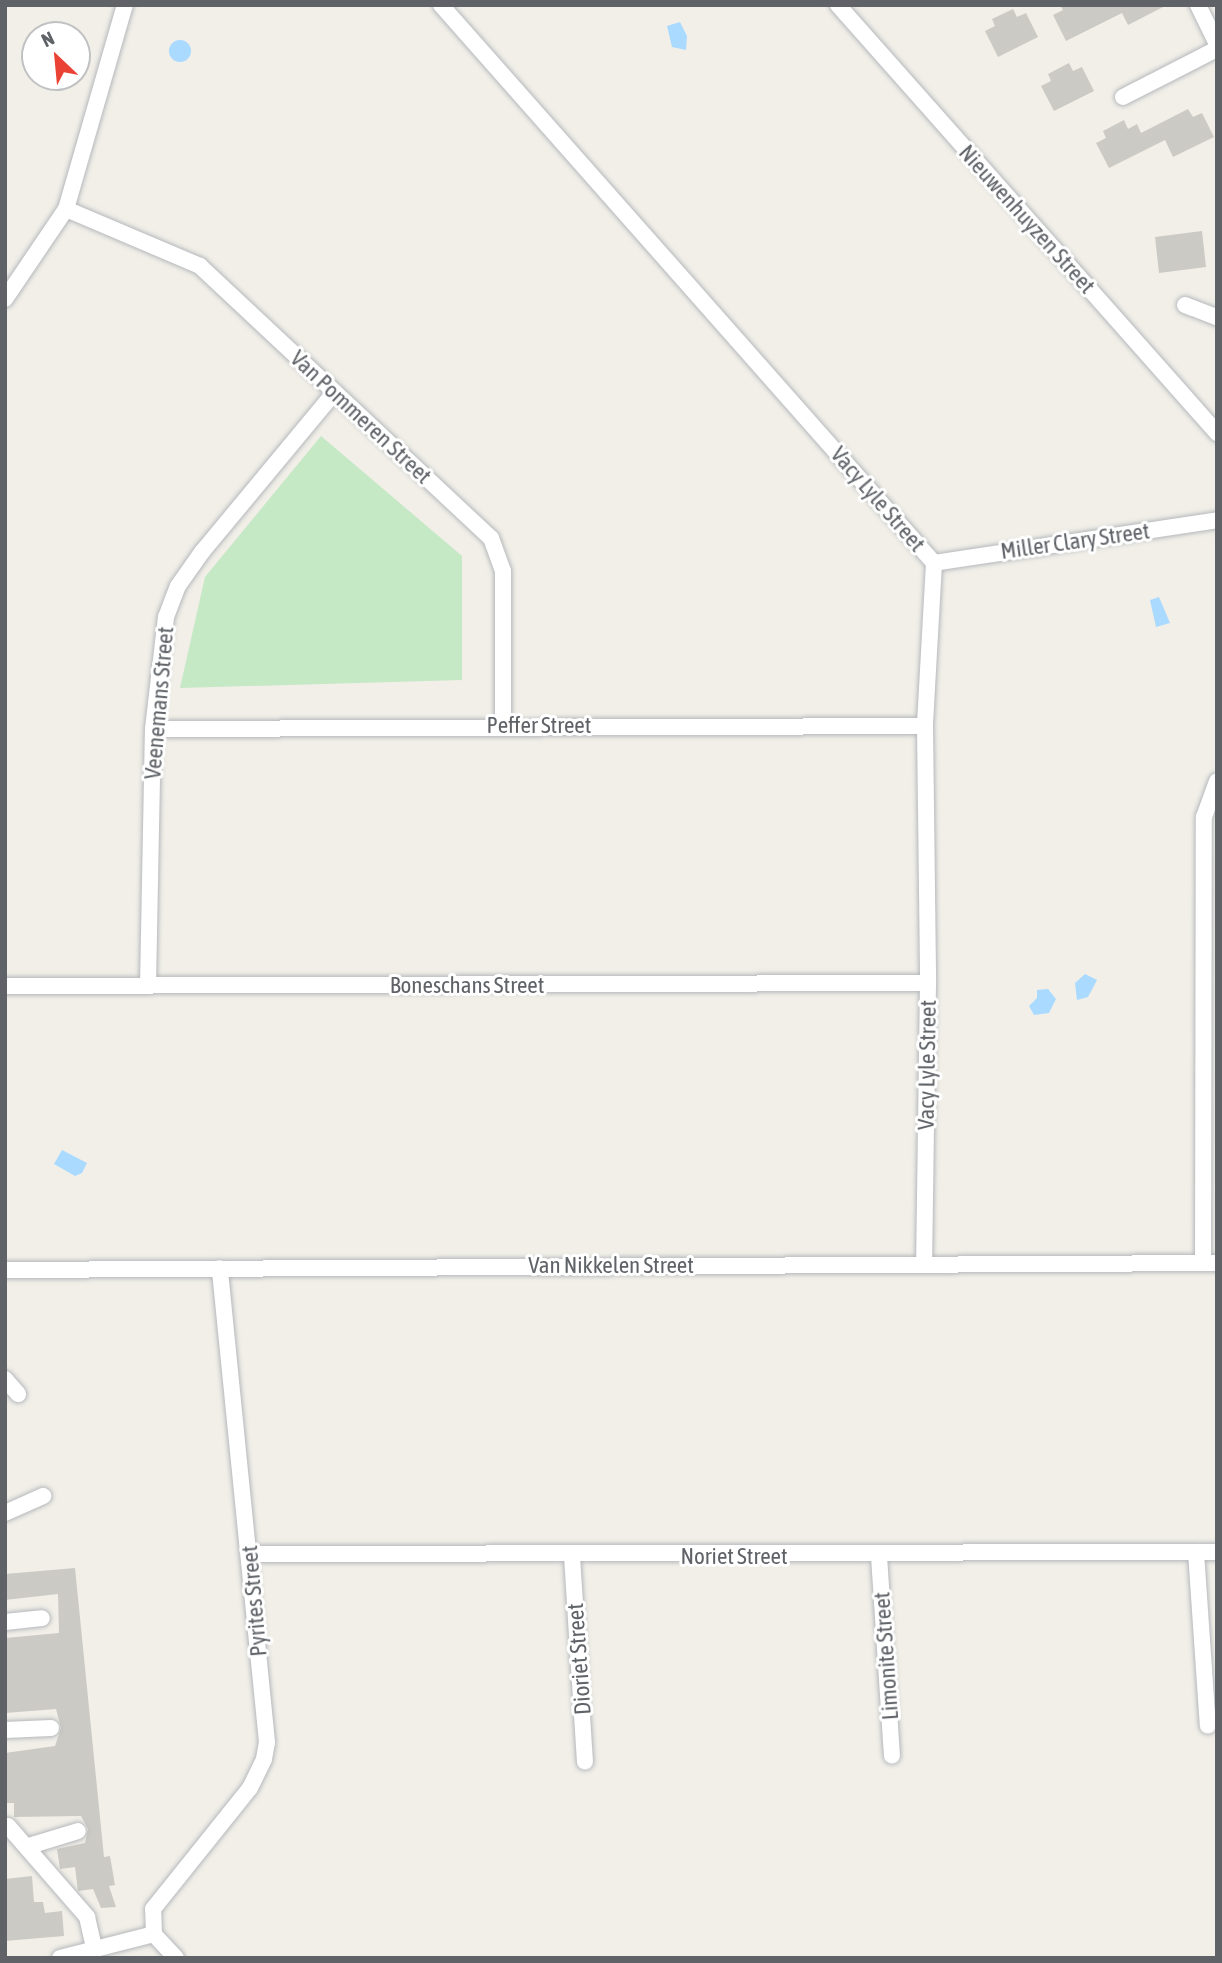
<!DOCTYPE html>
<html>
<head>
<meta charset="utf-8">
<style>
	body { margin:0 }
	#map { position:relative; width:1222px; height:1963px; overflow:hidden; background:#f1efe8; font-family:"Asap Condensed",sans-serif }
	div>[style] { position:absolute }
	.green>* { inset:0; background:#c5e8c5 }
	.water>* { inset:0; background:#aadaff }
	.round { border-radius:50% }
	.building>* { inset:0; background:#cccac5 }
	.roads { filter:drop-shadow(0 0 2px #b5b8bc) drop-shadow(0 0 2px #b5b8bc) }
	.street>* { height:16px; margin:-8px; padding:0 8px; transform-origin:8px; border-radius:8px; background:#fff }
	span { translate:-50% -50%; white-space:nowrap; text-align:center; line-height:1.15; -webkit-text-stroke:6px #fff; paint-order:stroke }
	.street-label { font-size:23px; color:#5f6368 }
	.frame { position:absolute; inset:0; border:7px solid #5f6368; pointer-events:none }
	.north { position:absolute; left:21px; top:21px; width:70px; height:70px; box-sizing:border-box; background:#fff; border:2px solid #bfc1c3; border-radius:50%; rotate:334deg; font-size:19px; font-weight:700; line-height:28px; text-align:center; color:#5f6368 }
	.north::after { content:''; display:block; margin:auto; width:24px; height:32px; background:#ea4335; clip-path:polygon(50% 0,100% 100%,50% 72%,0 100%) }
</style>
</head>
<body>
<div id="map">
	<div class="green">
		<i style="clip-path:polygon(321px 436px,462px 556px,462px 680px,180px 688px,205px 577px)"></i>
	</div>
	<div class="water">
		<i style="clip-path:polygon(680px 22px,687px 36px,686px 50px,672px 47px,667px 26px)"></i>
		<i class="round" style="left:169px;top:40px;width:22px;height:22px"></i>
		<i style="clip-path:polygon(1159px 597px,1170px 623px,1156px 627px,1150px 600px)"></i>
		<i style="clip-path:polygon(1085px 974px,1097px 980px,1088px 997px,1077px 1000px,1075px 983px)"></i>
		<i style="clip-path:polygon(1048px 989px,1056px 999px,1049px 1013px,1034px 1015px,1029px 1006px,1037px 998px,1037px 990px)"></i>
		<i style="clip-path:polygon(62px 1150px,87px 1163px,82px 1173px,75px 1176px,54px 1164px)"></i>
	</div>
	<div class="building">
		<i style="clip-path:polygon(1060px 5px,1167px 5px,1128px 25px,1122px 13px,1066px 41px,1053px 15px,1063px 10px)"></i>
		<i style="clip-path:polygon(1013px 9px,1017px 17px,1026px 13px,1038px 37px,998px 57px,985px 31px,995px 26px,992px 19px)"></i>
		<i style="clip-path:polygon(1069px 63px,1073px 71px,1082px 67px,1094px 91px,1054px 111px,1041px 86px,1051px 81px,1048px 74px)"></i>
		<i style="clip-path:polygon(1188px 109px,1193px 117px,1202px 113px,1214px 137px,1173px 157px,1165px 140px,1109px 168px,1096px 143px,1106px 138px,1103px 131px,1124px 120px,1128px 129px,1137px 124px,1141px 133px)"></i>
		<i style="clip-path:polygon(1202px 231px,1206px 267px,1159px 273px,1155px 237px)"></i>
		<i style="clip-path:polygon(75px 1568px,104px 1857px,110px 1856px,115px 1885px,109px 1886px,116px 1907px,101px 1908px,93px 1889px,78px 1891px,75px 1867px,60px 1869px,57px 1849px,85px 1843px,88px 1829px,81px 1816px,14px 1817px,14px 1803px,5px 1803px,5px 1753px,55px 1746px,61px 1728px,56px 1709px,5px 1713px,5px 1638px,59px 1633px,58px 1594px,5px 1600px,5px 1574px)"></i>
		<i style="clip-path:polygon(32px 1876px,34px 1902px,43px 1902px,45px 1913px,62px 1911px,64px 1936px,5px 1941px,5px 1879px)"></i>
	</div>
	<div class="roads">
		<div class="street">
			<i style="left:441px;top:5px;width:745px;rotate:48.54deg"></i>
			<i style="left:934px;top:563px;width:163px;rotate:93.2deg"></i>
			<i style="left:925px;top:726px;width:257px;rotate:89.3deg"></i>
			<i style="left:928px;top:983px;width:279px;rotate:90.8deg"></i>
			<i style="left:838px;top:5px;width:572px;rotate:48.47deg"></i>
			<i style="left:1198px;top:5px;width:43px;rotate:64deg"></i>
			<i style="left:1123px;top:97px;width:106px;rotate:-27.1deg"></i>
			<i style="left:66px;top:209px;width:146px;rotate:23deg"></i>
			<i style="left:200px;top:266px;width:398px;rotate:43.1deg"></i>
			<i style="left:491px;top:538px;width:35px;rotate:70deg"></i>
			<i style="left:503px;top:571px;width:154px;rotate:90deg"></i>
			<i style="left:5px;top:299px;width:109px;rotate:-55.9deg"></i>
			<i style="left:66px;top:209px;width:212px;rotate:-73.9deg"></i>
			<i style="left:1185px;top:305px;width:34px;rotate:21deg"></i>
			<i style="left:934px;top:563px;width:286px;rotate:-8.6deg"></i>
			<i style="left:153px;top:729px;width:772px;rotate:-0.22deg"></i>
			<i style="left:5px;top:986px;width:923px;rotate:-0.19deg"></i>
			<i style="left:148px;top:986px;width:257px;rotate:-88.9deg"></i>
			<i style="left:153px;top:729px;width:113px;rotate:-83.4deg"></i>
			<i style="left:166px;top:617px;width:33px;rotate:-69deg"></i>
			<i style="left:178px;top:586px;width:42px;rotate:-54.8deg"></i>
			<i style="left:202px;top:552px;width:207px;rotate:-50.3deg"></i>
			<i style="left:1203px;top:1263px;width:446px;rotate:-89.9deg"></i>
			<i style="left:1204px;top:817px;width:38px;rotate:-70deg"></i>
			<i style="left:5px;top:1270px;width:1212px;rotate:-0.33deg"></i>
			<i style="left:5px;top:1379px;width:20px;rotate:49deg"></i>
			<i style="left:5px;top:1513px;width:42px;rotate:-24.1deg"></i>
			<i style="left:1196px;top:1552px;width:174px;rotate:86.1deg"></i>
			<i style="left:250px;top:1554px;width:967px;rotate:-0.12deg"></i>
			<i style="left:572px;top:1556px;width:206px;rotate:86.4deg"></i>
			<i style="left:879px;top:1556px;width:200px;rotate:86.3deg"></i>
			<i style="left:5px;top:1622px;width:37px;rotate:-6deg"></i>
			<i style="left:5px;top:1730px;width:46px;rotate:-2.5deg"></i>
			<i style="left:8px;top:1826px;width:121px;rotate:49deg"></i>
			<i style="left:87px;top:1917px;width:32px;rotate:77deg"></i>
			<i style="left:29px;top:1846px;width:51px;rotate:-17deg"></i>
			<i style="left:60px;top:1958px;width:97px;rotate:-14.3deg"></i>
			<i style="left:176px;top:1958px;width:33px;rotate:-133deg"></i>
			<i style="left:154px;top:1934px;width:25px;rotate:-92deg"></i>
			<i style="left:153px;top:1909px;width:155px;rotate:-51.3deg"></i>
			<i style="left:250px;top:1788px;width:32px;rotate:-64deg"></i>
			<i style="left:264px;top:1759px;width:17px;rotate:-80deg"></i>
			<i style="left:267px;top:1742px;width:476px;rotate:-95.7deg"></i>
		</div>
	</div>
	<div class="street-label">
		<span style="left:1027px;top:219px;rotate:48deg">Nieuwenhuyzen Street</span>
		<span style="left:361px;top:417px;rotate:43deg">Van Pommeren Street</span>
		<span style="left:878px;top:499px;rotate:49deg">Vacy Lyle Street</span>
		<span style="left:1075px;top:541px;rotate:-8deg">Miller Clary Street</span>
		<span style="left:159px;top:703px;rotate:-85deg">Veenemans Street</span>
		<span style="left:539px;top:725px">Peffer Street</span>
		<span style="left:467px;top:985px">Boneschans Street</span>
		<span style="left:927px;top:1065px;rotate:-89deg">Vacy Lyle Street</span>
		<span style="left:611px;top:1265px">Van Nikkelen Street</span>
		<span style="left:734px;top:1556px">Noriet Street</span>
		<span style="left:254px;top:1601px;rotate:-95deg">Pyrites Street</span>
		<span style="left:886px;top:1656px;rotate:-94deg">Limonite Street</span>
		<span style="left:579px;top:1659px;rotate:-94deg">Dioriet Street</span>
	</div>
	<div class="frame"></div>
	<div class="north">N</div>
</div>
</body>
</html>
